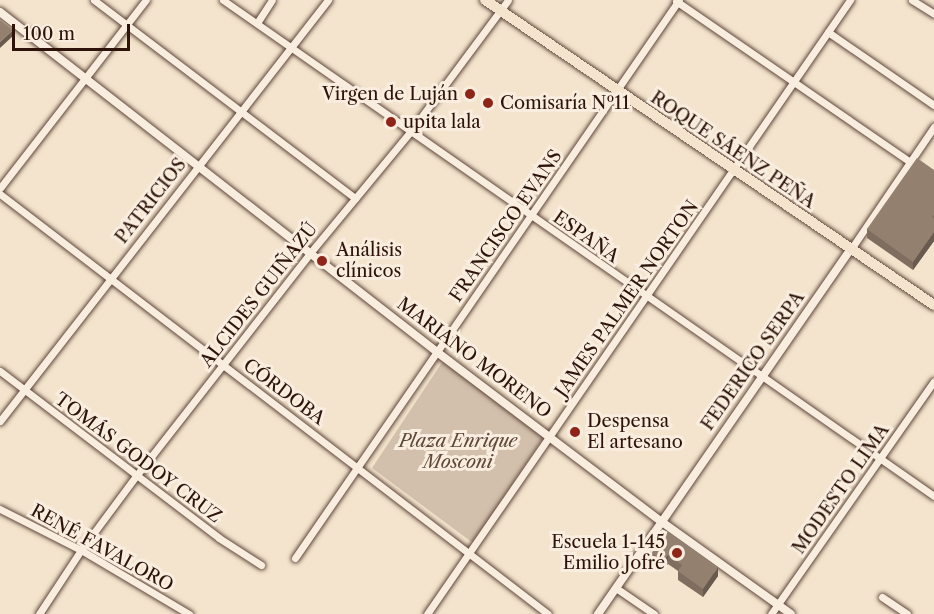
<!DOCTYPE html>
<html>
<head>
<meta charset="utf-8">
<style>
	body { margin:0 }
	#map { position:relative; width:934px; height:614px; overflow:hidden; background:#f4e4cd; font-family:"Libre Caslon Text",serif }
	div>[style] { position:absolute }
	.green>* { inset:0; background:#d2c0ac }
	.roads { filter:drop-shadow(0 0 2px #5f473b) drop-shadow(0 0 2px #5f473b) }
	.minor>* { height:7px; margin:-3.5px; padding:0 3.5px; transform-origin:3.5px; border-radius:3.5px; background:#f8edde }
	.tertiary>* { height:8px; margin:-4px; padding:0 4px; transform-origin:4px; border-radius:4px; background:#f8edde }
	.primary>* { height:10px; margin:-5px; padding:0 5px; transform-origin:5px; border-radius:5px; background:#f4e4cd }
	.wall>* { inset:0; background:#7f6e5f }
	.shaded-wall>* { inset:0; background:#685a4e }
	.building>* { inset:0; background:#94806f }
	.dots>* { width:16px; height:16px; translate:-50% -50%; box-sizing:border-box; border:3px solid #f8edde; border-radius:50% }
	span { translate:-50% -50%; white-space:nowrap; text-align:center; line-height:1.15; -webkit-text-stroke:6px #f8edde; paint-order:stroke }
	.poi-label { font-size:18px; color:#2d130a }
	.right { translate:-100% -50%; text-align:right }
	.left { translate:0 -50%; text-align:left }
	.street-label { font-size:18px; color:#2d130a }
	.park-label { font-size:18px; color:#5f473b; font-style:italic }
	.scale { position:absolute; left:12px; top:24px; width:118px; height:27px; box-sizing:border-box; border:3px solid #2d130a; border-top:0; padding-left:8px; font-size:18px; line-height:21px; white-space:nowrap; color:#2d130a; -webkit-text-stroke:4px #f8edde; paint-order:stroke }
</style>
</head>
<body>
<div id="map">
	<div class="green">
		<i style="clip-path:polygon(443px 361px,544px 437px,473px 543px,372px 468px)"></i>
	</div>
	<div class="roads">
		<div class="minor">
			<i style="left:94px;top:0;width:328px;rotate:37.2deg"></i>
			<i style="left:223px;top:0;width:867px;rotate:34.9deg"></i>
			<i style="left:912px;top:0;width:26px;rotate:32deg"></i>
			<i style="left:676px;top:1px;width:284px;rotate:34.5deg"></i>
			<i style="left:257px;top:23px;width:27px;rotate:-57deg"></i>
			<i style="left:828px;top:32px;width:129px;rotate:34.6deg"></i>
			<i style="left:0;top:188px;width:238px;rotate:-52.2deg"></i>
			<i style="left:0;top:194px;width:690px;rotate:37.47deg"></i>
			<i style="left:851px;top:249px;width:148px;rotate:-55.8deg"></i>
			<i style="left:0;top:371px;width:275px;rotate:37.3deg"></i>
			<i style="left:219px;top:538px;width:50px;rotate:32.7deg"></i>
			<i style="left:0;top:421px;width:534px;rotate:-52.08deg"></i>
			<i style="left:0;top:509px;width:91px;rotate:26.8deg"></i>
			<i style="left:81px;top:550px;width:126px;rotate:30.7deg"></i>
			<i style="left:295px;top:558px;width:677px;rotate:-55.47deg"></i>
			<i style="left:616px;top:588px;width:46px;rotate:34.4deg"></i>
			<i style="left:882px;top:597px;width:30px;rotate:34deg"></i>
			<i style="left:39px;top:614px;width:77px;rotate:-56.7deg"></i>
			<i style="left:81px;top:550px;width:92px;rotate:-53.4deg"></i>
			<i style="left:136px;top:476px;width:283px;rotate:-52deg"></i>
			<i style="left:310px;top:253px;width:157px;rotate:-50.4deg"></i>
			<i style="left:410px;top:132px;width:164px;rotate:-53.4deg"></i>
			<i style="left:427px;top:614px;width:746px;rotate:-55.44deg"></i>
			<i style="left:771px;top:614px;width:284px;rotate:-55deg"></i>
		</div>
		<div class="tertiary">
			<i style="left:0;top:12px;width:554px;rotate:37.88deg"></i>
			<i style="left:437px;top:352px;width:282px;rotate:37.1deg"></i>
			<i style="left:662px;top:522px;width:158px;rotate:35.5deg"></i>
			<i style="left:598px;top:614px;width:444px;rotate:-55.3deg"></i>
		</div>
		<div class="primary">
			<i style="left:485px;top:0;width:543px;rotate:34.19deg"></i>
		</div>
	</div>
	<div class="wall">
		<i style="clip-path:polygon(934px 170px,934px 241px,913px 270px,867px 238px,867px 229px)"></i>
		<i style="clip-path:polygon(667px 531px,718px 576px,703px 597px,678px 580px,678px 571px,668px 564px,663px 569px,652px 561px,652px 553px)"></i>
	</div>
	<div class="shaded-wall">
		<i style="clip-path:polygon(13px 30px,13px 36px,0 48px,0 42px)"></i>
		<i style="clip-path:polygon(934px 232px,934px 241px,913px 270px,913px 262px)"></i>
		<i style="clip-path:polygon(668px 555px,668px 564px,663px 569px,663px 561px)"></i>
		<i style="clip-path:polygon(718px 567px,718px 576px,703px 597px,703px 589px)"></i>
	</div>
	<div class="building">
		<i style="clip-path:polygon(0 20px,13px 30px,0 42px)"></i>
		<i style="clip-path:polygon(917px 158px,934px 170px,934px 215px,932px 217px,934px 218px,934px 232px,913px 262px,867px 229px)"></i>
		<i style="clip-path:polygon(667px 531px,718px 567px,703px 589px,678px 571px,682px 565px,668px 555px,663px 561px,652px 553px)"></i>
	</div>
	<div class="dots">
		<i style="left:470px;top:94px;background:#8f2418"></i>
		<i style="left:488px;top:103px;background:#8f2418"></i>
		<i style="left:391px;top:122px;background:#8f2418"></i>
		<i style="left:322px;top:261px;background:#8f2418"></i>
		<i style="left:575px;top:432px;background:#8f2418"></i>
		<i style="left:677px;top:553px;background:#8f2418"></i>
	</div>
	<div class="poi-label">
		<span class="right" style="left:458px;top:94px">Virgen de Luján</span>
		<span class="left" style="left:500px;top:103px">Comisaría Nº11</span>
		<span class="left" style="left:403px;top:122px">upita lala</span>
		<span class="left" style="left:336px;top:261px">Análisis<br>clínicos</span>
		<span class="left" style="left:587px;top:432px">Despensa<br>El artesano</span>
		<span class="right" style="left:665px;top:553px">Escuela 1-145<br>Emilio Jofré</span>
	</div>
	<div class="street-label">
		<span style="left:733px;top:150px;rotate:34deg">ROQUE SÁENZ PEÑA</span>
		<span style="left:151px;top:201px;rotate:-52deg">PATRICIOS</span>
		<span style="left:506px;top:226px;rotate:-55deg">FRANCISCO EVANS</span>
		<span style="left:586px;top:237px;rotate:35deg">ESPAÑA</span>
		<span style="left:259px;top:295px;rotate:-52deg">ALCIDES GUIÑAZÚ</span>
		<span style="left:627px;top:299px;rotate:-55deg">JAMES PALMER NORTON</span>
		<span style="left:474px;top:358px;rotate:37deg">MARIANO MORENO</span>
		<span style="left:753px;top:361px;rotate:-55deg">FEDERICO SERPA</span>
		<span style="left:284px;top:392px;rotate:37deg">CÓRDOBA</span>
		<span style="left:138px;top:458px;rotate:37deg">TOMÁS GODOY CRUZ</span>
		<span style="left:841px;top:489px;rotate:-55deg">MODESTO LIMA</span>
		<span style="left:102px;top:548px;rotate:29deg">RENÉ FAVALORO</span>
	</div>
	<div class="park-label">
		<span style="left:458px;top:452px">Plaza Enrique<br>Mosconi</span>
	</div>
	<div class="scale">100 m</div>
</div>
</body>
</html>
